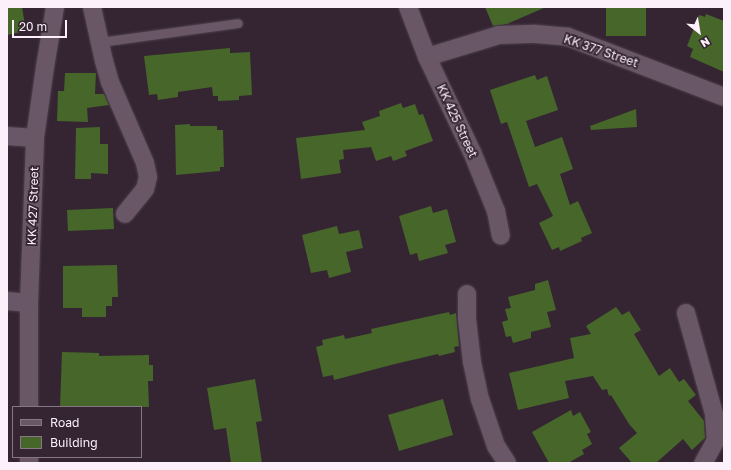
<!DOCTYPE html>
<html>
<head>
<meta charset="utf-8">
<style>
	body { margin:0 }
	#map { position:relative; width:731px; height:470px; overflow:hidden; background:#352533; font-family:"Golos Text",sans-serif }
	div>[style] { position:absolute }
	.building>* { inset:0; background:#46662a }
	.roads { filter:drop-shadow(0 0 1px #4d404b) drop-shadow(0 0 1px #4d404b) }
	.service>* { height:9px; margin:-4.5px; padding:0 4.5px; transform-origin:4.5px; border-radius:4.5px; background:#695666 }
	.minor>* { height:18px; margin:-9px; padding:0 9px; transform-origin:9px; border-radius:9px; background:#695666 }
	span { translate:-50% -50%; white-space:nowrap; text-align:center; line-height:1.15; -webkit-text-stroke:3.5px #352533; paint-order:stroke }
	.street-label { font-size:12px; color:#fcf1fa }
	.frame { position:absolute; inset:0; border:8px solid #fcf1fa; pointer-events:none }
	.legend { position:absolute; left:12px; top:406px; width:130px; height:52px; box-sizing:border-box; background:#352533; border:1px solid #857783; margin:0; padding:5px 7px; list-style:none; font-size:12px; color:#fcf1fa }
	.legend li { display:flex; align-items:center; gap:8px; height:20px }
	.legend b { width:20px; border:1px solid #857783 }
	.north { position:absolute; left:679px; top:12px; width:40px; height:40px; -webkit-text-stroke:3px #352533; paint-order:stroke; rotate:149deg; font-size:11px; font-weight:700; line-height:16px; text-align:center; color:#fcf1fa }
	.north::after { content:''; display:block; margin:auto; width:14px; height:18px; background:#fcf1fa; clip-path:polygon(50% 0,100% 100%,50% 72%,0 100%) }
	.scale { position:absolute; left:12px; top:20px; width:55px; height:18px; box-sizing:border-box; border:2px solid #fcf1fa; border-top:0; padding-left:5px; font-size:12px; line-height:14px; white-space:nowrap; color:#fcf1fa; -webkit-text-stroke:3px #352533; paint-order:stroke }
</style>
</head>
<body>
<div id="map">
	<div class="building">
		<i style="clip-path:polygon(7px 7px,22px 7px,26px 31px,7px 35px)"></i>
		<i style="clip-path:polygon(485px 7px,546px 7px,507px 24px,493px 26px)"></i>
		<i style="clip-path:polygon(606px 7px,646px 7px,646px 36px,606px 36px)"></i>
		<i style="clip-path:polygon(706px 14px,724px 21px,724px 72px,690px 57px,693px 49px,687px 46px,699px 15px,705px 17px)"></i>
		<i style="clip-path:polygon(230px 48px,230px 53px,250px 52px,252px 95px,239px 96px,239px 100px,218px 101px,218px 96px,213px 96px,212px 87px,178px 92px,178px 97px,158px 100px,157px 94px,149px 95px,144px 56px)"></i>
		<i style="clip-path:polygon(65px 73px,96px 73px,95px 94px,104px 94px,109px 105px,87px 108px,88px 122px,57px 121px,58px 91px,64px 91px)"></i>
		<i style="clip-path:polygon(535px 75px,537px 80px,547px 76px,558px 110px,526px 121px,535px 147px,562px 137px,573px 169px,560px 174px,570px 205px,578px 201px,592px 233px,581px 238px,582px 241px,560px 251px,559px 247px,552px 250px,539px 223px,553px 216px,537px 184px,529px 187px,507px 122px,501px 124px,490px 90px)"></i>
		<i style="clip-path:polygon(401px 103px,403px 108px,415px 104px,419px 115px,423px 114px,433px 141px,405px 151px,407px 156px,393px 161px,391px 156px,376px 161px,371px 147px,343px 150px,344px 159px,339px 160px,341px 173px,301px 179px,296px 138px,365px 130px,362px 122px,380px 116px,379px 111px)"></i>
		<i style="clip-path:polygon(636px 109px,637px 127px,591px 130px,590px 126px)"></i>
		<i style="clip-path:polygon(190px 124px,190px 126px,217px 126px,217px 130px,223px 130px,224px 167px,220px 167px,220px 171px,176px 175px,175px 125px)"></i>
		<i style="clip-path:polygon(100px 127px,100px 144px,108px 144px,108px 174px,91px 173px,91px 179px,75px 179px,76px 128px)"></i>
		<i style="clip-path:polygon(431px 206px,433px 213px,447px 209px,456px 242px,445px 245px,448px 253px,419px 261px,417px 253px,410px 255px,399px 216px)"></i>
		<i style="clip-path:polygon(113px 208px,114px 229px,68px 231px,67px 210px)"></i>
		<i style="clip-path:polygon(337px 226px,339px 234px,359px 230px,363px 248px,346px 252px,351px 272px,329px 278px,327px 270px,311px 273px,302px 235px)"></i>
		<i style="clip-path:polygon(117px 265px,118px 297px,112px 297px,112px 306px,106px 306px,106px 317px,82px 317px,82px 308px,63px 308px,63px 266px)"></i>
		<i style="clip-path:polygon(548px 280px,556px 310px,547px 312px,551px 327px,531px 332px,531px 338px,513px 343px,511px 336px,506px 337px,502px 322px,508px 320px,505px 309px,511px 308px,508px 297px,535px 290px,535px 284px)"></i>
		<i style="clip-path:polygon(616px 307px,622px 315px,629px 311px,641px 330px,634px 334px,659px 376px,670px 368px,679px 382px,684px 379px,696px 395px,688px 401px,704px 421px,705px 438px,692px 450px,683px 439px,656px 463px,632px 463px,619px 448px,637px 433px,629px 424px,611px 395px,609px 396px,607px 389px,602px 390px,593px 376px,565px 381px,569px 398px,518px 410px,509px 373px,574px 358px,570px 338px,591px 334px,586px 326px)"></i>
		<i style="clip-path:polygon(449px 312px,450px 315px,456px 313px,459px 346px,454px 347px,455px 352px,439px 356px,438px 354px,395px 364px,334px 380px,333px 375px,323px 377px,316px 347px,323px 345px,322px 340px,344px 335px,345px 339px,372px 333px,371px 329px)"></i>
		<i style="clip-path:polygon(62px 352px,99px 353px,99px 356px,149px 355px,149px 365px,153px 365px,153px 381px,148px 381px,149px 407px,60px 407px)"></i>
		<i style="clip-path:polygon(255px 379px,262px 421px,256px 422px,262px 463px,231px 463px,226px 428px,214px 430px,207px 388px)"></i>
		<i style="clip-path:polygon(443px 399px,453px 435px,399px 451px,388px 415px)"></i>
		<i style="clip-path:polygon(571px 410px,573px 416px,580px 412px,591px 432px,587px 434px,592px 444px,582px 450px,584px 454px,568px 463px,549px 463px,532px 432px)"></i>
	</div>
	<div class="roads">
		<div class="service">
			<i style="left:100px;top:42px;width:139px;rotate:-7.8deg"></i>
		</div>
		<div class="minor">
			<i style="left:92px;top:7px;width:55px;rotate:77.5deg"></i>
			<i style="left:104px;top:61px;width:22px;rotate:74deg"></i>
			<i style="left:110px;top:82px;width:88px;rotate:66.6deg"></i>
			<i style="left:145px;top:163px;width:14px;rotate:78deg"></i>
			<i style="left:148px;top:177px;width:12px;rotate:104deg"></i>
			<i style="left:145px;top:189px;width:32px;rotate:129deg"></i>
			<i style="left:408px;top:7px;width:53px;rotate:69.2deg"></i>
			<i style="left:427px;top:57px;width:105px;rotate:64.7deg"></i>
			<i style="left:472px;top:152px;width:64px;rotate:67.9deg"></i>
			<i style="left:496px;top:211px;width:25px;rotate:79deg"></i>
			<i style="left:427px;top:57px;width:75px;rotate:-17deg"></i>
			<i style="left:499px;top:35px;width:37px;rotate:-2deg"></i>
			<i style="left:536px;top:34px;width:32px;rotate:5deg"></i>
			<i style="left:568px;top:37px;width:167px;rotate:21deg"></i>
			<i style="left:7px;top:136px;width:28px;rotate:4deg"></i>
			<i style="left:467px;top:294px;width:25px;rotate:90deg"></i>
			<i style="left:467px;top:319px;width:43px;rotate:83.4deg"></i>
			<i style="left:472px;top:362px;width:38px;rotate:78deg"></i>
			<i style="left:480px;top:399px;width:50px;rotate:71.2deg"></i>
			<i style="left:496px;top:446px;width:20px;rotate:57deg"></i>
			<i style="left:7px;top:301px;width:22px;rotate:5deg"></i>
			<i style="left:686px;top:313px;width:105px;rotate:74.5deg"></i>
			<i style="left:714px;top:414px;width:26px;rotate:86deg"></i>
			<i style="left:716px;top:440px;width:26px;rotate:119deg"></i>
			<i style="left:29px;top:407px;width:104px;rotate:-90deg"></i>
			<i style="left:29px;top:303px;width:165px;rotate:-87.9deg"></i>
			<i style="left:35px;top:138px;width:72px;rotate:-82deg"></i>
			<i style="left:45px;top:67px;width:61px;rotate:-80.5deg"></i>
			<i style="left:29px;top:457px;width:6px;rotate:90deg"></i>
		</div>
	</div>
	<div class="street-label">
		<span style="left:601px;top:51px;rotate:19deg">KK 377 Street</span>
		<span style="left:457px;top:121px;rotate:65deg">KK 425 Street</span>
		<span style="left:33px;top:206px;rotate:-88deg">KK 427 Street</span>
	</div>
	<div class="frame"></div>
	<ul class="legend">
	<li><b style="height:5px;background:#695666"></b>Road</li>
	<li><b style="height:11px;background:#46662a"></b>Building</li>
	</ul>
	<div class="north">N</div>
	<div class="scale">20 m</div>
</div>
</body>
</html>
